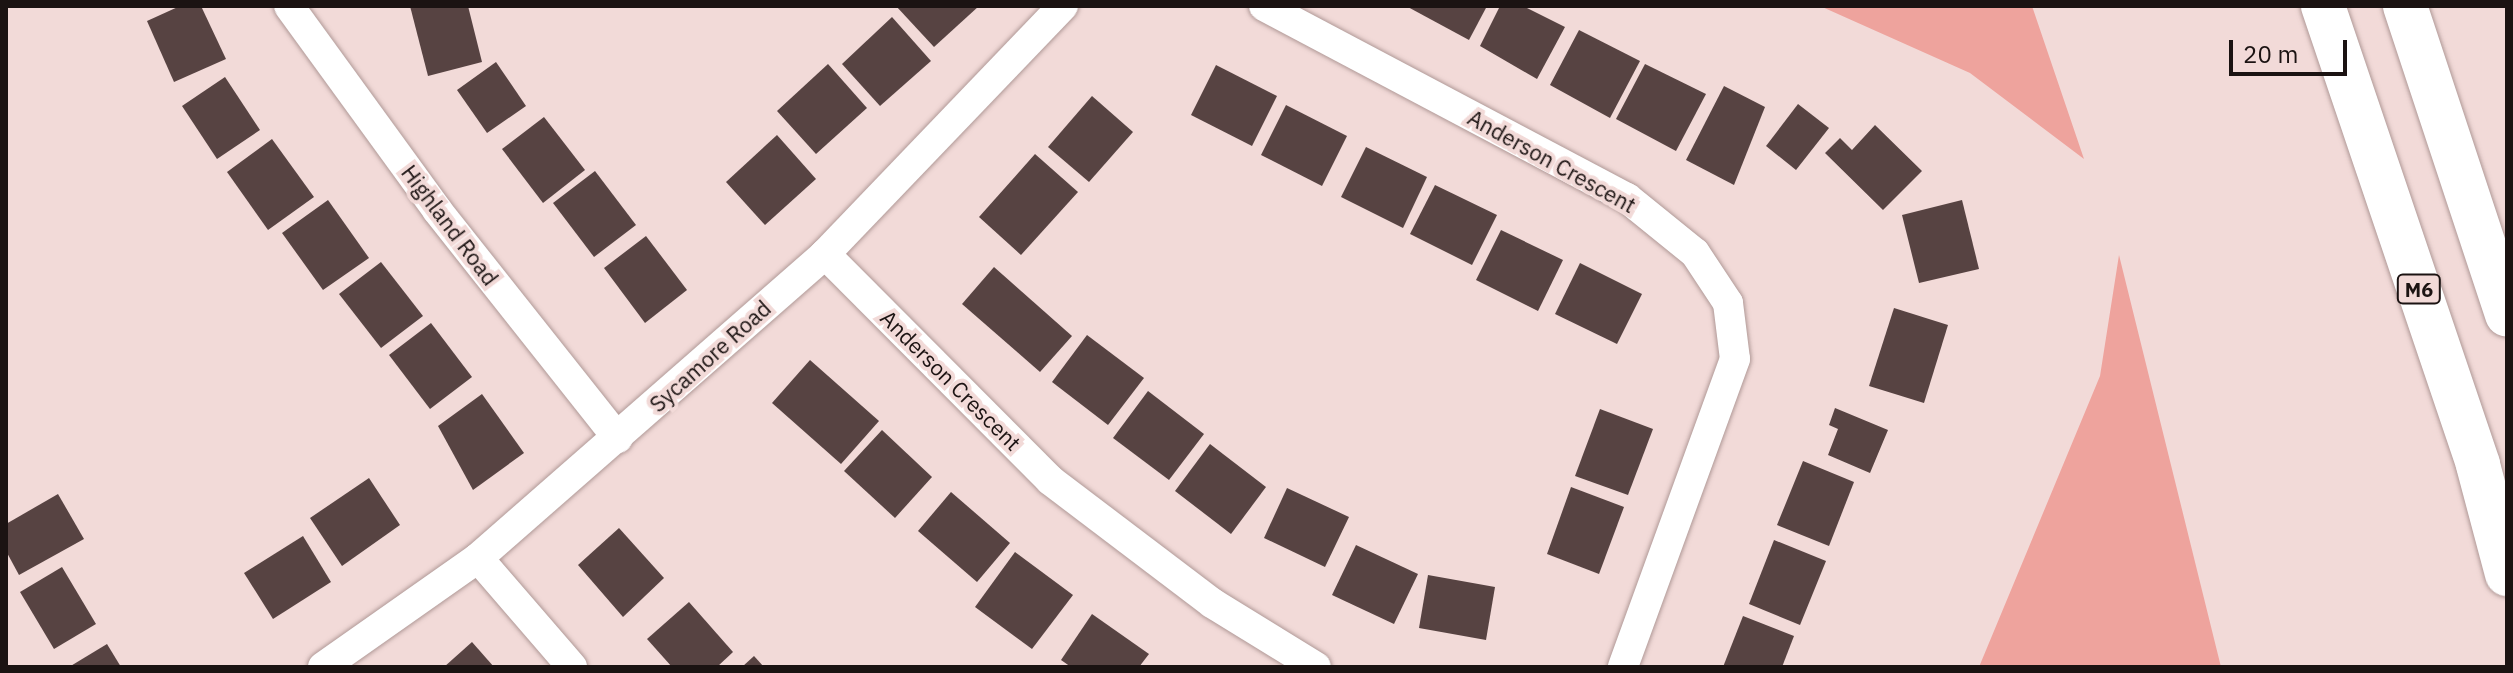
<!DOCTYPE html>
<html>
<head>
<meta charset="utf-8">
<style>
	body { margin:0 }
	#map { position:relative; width:2513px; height:673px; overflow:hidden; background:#f2dad8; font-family:"IBM Plex Sans",sans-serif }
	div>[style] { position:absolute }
	.green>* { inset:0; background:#eea39d }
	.building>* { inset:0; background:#574342 }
	.roads { filter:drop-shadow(0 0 2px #b09997) drop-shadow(0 0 2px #b09997) }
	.street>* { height:30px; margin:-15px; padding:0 15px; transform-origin:15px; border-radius:15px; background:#fff }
	.highway>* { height:44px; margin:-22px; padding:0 22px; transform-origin:22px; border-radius:22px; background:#fff }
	span { translate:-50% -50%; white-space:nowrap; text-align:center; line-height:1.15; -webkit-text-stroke:8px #f2dad8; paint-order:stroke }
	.shield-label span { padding:2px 6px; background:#f2dad8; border:2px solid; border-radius:6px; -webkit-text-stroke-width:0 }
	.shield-label { font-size:20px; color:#1b1312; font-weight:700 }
	.street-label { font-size:22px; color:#1b1312 }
	.frame { position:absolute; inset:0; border:8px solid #1b1312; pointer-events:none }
	.scale { position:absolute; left:2229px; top:40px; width:118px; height:36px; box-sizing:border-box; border:4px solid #1b1312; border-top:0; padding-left:10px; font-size:24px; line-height:28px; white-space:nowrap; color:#1b1312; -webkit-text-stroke:6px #f2dad8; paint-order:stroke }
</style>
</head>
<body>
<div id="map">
	<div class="green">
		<i style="clip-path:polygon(1820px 6px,2032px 6px,2084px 159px,1970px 73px)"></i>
		<i style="clip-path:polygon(2119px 255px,2221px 667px,1979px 667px,2100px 376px)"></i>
	</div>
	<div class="building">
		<i style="clip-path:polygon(180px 6px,201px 6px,226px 59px,174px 82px,147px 21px)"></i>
		<i style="clip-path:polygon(410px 6px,468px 6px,482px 62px,428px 76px)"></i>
		<i style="clip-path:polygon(896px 6px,979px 6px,934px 47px)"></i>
		<i style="clip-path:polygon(1406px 6px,1487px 6px,1469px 40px)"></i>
		<i style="clip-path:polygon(1500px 6px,1523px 6px,1565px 27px,1537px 79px,1480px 46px)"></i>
		<i style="clip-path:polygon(892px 17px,931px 61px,880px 106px,842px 64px)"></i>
		<i style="clip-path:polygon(1579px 30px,1640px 61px,1610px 118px,1550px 85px)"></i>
		<i style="clip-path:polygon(496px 62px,526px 106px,487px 133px,457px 90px)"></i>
		<i style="clip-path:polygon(828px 64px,867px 108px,816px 154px,777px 111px)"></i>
		<i style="clip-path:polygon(1645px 64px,1706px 94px,1676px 151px,1616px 119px)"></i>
		<i style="clip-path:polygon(1216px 65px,1277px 96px,1252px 146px,1191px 115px)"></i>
		<i style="clip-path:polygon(225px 77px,260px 130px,217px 159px,182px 106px)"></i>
		<i style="clip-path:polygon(1724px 86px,1765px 107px,1734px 185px,1686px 160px)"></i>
		<i style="clip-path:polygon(1092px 96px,1133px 132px,1089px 182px,1048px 147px)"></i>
		<i style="clip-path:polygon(1798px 104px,1829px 128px,1796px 170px,1766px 146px)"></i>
		<i style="clip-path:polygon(1286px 105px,1347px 136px,1322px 186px,1261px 155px)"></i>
		<i style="clip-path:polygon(544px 117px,585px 170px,543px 203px,502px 149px)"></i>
		<i style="clip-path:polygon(1875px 125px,1922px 171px,1883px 210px,1825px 153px,1840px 138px,1852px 150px)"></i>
		<i style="clip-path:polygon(777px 135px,816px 179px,765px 225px,726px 182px)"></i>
		<i style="clip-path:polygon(272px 139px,314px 197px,268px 230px,227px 172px)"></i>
		<i style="clip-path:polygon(1366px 147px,1427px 177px,1403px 228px,1341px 197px)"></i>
		<i style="clip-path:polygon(1035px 154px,1078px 192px,1021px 255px,979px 217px)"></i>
		<i style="clip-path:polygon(595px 171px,636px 225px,594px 257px,553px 203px)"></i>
		<i style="clip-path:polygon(1435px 185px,1497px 215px,1472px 265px,1410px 234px)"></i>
		<i style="clip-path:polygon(328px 200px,369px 258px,323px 290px,282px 233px)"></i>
		<i style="clip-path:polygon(1962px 200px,1979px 269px,1919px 283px,1902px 215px)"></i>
		<i style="clip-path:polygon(1501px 230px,1563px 260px,1538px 311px,1476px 280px)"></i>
		<i style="clip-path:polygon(646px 236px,687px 290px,645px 323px,604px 268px)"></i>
		<i style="clip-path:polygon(381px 262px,423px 316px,381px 348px,339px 294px)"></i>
		<i style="clip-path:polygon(1580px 263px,1642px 294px,1617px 344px,1555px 314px)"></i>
		<i style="clip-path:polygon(994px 267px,1072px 336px,1040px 372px,962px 304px)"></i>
		<i style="clip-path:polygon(1894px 308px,1948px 325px,1924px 403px,1869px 386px)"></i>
		<i style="clip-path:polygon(431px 323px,472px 377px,430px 409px,389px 355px)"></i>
		<i style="clip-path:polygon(1087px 335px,1144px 378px,1108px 425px,1052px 382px)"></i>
		<i style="clip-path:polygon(810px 360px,879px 421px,841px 464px,772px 403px)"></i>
		<i style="clip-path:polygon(1148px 391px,1204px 434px,1169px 480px,1113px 438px)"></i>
		<i style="clip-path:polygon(482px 394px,524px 453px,473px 490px,438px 426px)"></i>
		<i style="clip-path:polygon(1835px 408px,1888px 430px,1870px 473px,1828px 455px,1838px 429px,1829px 425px)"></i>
		<i style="clip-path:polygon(1600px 409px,1653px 429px,1628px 495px,1575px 476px)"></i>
		<i style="clip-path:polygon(882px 430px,932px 477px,895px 518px,844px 471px)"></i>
		<i style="clip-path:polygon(1210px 444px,1266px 487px,1231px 534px,1175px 491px)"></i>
		<i style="clip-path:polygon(1803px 461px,1854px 482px,1829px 546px,1777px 525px)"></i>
		<i style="clip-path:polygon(369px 478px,400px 525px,342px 566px,310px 518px)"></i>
		<i style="clip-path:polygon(1571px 487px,1624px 507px,1599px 574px,1547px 554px)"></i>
		<i style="clip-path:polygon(1287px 488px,1349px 517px,1325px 567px,1264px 538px)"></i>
		<i style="clip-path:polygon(951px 492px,1010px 543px,977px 582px,918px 531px)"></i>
		<i style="clip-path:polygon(58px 494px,84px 539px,19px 575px,6px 551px,6px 524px)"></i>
		<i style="clip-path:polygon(619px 528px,664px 578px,623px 617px,578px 565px)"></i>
		<i style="clip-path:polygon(303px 536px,331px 582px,273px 619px,244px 573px)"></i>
		<i style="clip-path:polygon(1774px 540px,1826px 561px,1800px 625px,1749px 604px)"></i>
		<i style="clip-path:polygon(1356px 545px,1418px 574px,1394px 624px,1332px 595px)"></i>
		<i style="clip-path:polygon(1015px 552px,1073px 595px,1032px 649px,975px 607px)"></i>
		<i style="clip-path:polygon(62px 567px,96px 624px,54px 649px,20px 592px)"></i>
		<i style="clip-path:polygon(1428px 575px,1495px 587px,1486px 640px,1419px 628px)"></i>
		<i style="clip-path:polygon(689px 602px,733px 652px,717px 667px,672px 667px,647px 639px)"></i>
		<i style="clip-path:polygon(1092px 614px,1149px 654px,1139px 667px,1071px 667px,1061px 660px)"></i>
		<i style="clip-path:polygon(1743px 616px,1794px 636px,1782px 667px,1723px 667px)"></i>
		<i style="clip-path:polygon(472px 642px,494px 667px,444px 667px)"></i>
		<i style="clip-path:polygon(107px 644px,121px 667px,69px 667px)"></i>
		<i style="clip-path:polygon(754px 656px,764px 667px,742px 667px)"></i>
	</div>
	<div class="roads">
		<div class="street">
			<i style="left:289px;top:6px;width:252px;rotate:54deg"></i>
			<i style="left:437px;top:210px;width:291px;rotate:51.6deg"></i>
			<i style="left:1264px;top:6px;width:411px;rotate:27.9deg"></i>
			<i style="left:1627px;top:198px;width:87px;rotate:39deg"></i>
			<i style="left:1695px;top:253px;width:60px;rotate:56.6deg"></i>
			<i style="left:1728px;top:303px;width:56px;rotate:82.9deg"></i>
			<i style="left:1735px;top:359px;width:328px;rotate:110deg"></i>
			<i style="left:825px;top:254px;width:319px;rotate:45.1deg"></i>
			<i style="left:1050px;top:480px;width:203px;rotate:37.2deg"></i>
			<i style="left:1212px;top:603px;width:122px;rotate:31.6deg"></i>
			<i style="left:478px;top:558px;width:144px;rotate:49.2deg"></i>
			<i style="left:323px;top:667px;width:189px;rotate:-35.1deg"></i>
			<i style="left:478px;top:558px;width:461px;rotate:-41.2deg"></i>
			<i style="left:825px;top:254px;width:344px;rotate:-46.2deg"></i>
		</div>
		<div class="highway">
			<i style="left:2323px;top:6px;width:484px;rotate:71.3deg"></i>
			<i style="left:2478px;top:465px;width:113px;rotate:75.1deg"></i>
			<i style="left:2405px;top:6px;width:325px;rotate:71.7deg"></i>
		</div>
	</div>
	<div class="shield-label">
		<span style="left:2419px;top:289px">M6</span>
	</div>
	<div class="street-label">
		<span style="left:1552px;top:161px;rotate:29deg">Anderson Crescent</span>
		<span style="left:450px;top:225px;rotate:53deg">Highland Road</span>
		<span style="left:710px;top:356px;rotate:-42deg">Sycamore Road</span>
		<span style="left:951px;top:380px;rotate:45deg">Anderson Crescent</span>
	</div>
	<div class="frame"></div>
	<div class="scale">20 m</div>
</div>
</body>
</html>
